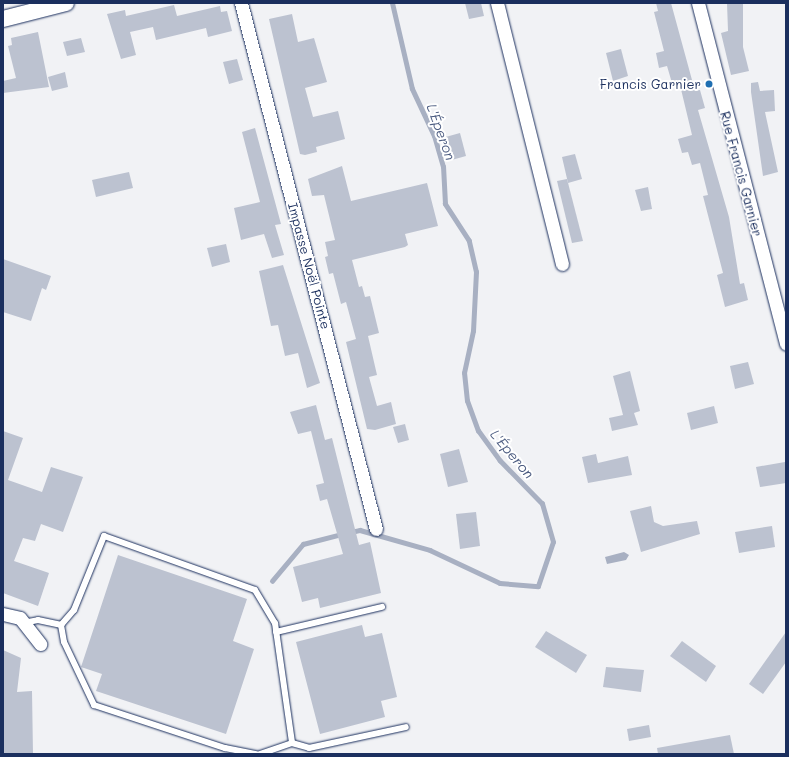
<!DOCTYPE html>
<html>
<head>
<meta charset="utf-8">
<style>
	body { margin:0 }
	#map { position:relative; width:789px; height:757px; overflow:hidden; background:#f1f2f5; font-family:Mali,sans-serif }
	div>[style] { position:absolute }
	.water>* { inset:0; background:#a8b0c2 }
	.stream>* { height:4.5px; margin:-2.25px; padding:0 2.25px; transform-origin:2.25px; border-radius:2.25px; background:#a8b0c2 }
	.building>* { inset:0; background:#bcc2d0 }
	.roads { filter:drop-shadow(0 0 1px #1b2f5e) drop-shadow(0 0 1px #1b2f5e) }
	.service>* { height:6px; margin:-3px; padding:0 3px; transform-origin:3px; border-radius:3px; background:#fff }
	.minor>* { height:13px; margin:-6.5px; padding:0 6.5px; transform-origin:6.5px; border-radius:6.5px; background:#fff }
	.tertiary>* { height:16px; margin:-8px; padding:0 8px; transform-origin:8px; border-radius:8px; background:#fff }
	.dots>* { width:11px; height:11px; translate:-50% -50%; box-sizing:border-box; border:2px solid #fff; border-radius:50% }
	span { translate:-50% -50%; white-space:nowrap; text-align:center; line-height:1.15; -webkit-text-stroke:4px #fff; paint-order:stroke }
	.poi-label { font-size:13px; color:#1b2f5e }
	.right { translate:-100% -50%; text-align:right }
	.street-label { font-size:13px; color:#1b2f5e }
	.water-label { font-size:14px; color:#4c5c81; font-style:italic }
	.frame { position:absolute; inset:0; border:4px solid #1b2f5e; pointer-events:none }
</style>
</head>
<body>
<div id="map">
	<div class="water">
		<i style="clip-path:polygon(624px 552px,629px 555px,626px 560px,607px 564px,605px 557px)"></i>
	</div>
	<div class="stream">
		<i style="left:351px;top:532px;width:9px;rotate:-13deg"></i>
		<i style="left:360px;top:530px;width:73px;rotate:15.9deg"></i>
		<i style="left:430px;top:550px;width:77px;rotate:25.2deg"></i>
		<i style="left:500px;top:583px;width:38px;rotate:5deg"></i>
		<i style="left:538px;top:586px;width:46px;rotate:-71.2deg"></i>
		<i style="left:553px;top:542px;width:40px;rotate:-106deg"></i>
		<i style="left:542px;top:504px;width:60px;rotate:-134.3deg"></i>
		<i style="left:500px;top:461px;width:37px;rotate:-126deg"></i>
		<i style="left:478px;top:431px;width:32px;rotate:-110deg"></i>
		<i style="left:467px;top:401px;width:28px;rotate:-96deg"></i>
		<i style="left:464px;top:373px;width:43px;rotate:-77.9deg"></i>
		<i style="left:473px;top:331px;width:59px;rotate:-87.1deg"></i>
		<i style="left:476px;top:272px;width:32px;rotate:-103deg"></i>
		<i style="left:469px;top:241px;width:44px;rotate:-123deg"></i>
		<i style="left:445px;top:204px;width:37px;rotate:-93deg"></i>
		<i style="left:443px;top:167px;width:32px;rotate:-106deg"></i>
		<i style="left:434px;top:136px;width:52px;rotate:-115.1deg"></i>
		<i style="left:412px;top:89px;width:88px;rotate:-103.1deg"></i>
		<i style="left:272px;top:581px;width:48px;rotate:-50deg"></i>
		<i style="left:303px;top:544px;width:40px;rotate:-14.4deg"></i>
	</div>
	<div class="building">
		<i style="clip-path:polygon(465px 3px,481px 3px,484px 16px,469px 19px)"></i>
		<i style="clip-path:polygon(656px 3px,671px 3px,695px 91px,700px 90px,705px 108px,698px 110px,729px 217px,740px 284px,744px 283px,748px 300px,725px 307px,717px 275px,723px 273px,703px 196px,708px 195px,700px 163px,692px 165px,688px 152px,682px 153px,678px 139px,692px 135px,679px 81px,672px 83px,667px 66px,659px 68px,656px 53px,664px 51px,654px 12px,658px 11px)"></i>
		<i style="clip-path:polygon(727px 3px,743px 3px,743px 47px,749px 71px,731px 75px,721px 33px,728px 31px)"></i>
		<i style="clip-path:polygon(174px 5px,177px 16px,220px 6px,221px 12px,227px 11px,232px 31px,208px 37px,206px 28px,156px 40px,153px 27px,130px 32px,136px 55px,121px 59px,107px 14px,125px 10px,126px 16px)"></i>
		<i style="clip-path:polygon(292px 14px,298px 42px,314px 38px,327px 82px,305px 88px,313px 117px,338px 111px,345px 139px,316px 147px,317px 152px,305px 155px,300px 154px,269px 19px)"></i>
		<i style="clip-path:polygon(38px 32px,49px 87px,3px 93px,3px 81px,16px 78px,8px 46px,12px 45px,11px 38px)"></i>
		<i style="clip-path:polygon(81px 38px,85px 52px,67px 56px,63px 42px)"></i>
		<i style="clip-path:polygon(621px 49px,628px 76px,613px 81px,606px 53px)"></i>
		<i style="clip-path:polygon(237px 59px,243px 80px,229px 84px,223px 62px)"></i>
		<i style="clip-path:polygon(65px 72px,68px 87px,52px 91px,48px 77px)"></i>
		<i style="clip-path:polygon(758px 82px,760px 91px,774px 90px,775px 111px,765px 112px,778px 172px,763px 176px,751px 92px,751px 83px)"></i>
		<i style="clip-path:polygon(255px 128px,281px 224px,275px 225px,284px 255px,272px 258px,264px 234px,241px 240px,234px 208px,260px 202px,242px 132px)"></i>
		<i style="clip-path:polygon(460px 133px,466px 156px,448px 161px,442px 138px)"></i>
		<i style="clip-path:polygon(575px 154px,582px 179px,568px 183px,562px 157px)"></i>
		<i style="clip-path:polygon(342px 166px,351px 201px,427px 183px,438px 226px,405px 234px,408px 245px,405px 247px,352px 260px,359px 287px,362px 286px,365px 297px,370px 296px,379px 333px,368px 336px,377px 375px,369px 377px,377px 406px,391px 402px,396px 424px,375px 430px,367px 429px,346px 342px,356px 339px,346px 302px,341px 304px,333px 273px,329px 274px,325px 257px,328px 256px,325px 242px,335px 240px,324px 195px,312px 196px,308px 179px)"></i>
		<i style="clip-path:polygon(129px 172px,133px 188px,96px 197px,92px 180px)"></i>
		<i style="clip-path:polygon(567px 179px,583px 241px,572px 243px,557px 181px)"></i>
		<i style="clip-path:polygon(648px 187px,652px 209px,641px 211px,635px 190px)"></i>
		<i style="clip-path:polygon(226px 244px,230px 262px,212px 267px,207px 248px)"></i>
		<i style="clip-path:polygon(3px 259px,51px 276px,46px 290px,42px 288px,31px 321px,3px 312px)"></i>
		<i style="clip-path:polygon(283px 265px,320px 383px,307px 388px,298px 353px,285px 356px,278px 325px,271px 326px,259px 271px)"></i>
		<i style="clip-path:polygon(748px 362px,754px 384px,735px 389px,730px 366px)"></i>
		<i style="clip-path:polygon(630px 371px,640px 411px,634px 413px,638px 425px,612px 431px,609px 418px,623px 415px,613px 376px)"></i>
		<i style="clip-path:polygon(316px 405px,325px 440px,332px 438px,359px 545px,370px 542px,381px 593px,320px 608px,318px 598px,302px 602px,293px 567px,343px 554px,327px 499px,320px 501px,316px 485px,324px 483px,311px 431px,298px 434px,290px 412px)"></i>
		<i style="clip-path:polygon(714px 406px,718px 423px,691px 430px,687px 413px)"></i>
		<i style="clip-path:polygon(405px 424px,409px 440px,398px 443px,393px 427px)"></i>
		<i style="clip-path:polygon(3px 431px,23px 438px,8px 480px,42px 492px,51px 467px,83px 477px,63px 532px,41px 524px,35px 541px,23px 538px,14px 561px,49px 573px,38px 606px,3px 593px)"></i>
		<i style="clip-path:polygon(459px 449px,468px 482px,448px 487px,440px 454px)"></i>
		<i style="clip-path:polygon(596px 454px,598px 463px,628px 456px,632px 475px,588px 483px,582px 457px)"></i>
		<i style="clip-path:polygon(785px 462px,786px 483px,760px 487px,756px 467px)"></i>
		<i style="clip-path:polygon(651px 506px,654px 522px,663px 526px,697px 521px,700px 534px,641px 552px,630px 511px)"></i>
		<i style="clip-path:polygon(476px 512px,480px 546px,460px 549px,456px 514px)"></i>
		<i style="clip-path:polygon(772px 526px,775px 547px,739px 553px,735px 532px)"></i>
		<i style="clip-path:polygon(118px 555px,247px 599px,233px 641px,254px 649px,226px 734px,96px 691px,102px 674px,81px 667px)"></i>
		<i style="clip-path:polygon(362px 625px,365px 637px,382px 633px,397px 697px,381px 701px,385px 717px,320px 734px,296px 642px)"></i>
		<i style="clip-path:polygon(546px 631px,587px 655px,576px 673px,535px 647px)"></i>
		<i style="clip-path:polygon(786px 632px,786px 662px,763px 694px,749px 684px)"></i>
		<i style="clip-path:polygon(682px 641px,716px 666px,706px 682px,670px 656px)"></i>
		<i style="clip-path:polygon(3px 650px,21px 658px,17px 692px,32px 691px,33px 754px,3px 754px)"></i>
		<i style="clip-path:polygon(606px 667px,644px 670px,641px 692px,603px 687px)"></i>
		<i style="clip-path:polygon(649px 725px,651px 737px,629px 741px,627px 729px)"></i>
		<i style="clip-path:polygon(730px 735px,734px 754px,658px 754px,657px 748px)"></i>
	</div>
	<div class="roads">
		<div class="service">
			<i style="left:23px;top:623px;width:15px;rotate:-11deg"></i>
			<i style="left:38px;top:620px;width:24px;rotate:12deg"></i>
			<i style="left:61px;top:625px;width:20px;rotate:-49deg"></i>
			<i style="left:74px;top:610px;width:80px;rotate:-67.9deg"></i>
			<i style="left:104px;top:536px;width:160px;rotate:19.7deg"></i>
			<i style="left:255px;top:590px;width:39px;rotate:59deg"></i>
			<i style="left:275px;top:623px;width:121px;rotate:81.9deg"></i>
			<i style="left:292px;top:743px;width:34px;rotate:161deg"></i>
			<i style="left:61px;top:625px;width:17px;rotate:80deg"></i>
			<i style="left:64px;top:642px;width:70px;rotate:64.5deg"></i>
			<i style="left:94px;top:705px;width:138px;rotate:18.2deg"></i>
			<i style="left:225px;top:748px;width:32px;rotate:11deg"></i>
			<i style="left:276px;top:632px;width:109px;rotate:-13.3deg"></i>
			<i style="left:292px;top:743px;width:18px;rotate:16deg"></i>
			<i style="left:309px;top:748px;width:99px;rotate:-12.2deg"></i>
		</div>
		<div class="minor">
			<i style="left:241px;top:3px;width:543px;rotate:75.61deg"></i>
			<i style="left:497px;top:3px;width:269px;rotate:76deg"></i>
			<i style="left:698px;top:3px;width:352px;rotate:75.5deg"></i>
			<i style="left:3px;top:614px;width:17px;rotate:13deg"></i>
			<i style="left:20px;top:618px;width:33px;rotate:52deg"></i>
		</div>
		<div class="tertiary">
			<i style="left:3px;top:19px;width:65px;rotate:-14.3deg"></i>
		</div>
	</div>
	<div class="dots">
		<i style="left:709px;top:84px;background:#1f6fb2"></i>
	</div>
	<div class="poi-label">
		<span class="right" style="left:701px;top:84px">Francis Garnier</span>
	</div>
	<div class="street-label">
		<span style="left:741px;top:174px;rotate:75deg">Rue Francis Garnier</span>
		<span style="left:309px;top:266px;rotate:75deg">Impasse Noël Pointe</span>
	</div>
	<div class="water-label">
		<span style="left:441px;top:132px;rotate:70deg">L'Éperon</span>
		<span style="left:512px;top:454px;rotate:50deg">L'Éperon</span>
	</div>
	<div class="frame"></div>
</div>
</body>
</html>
